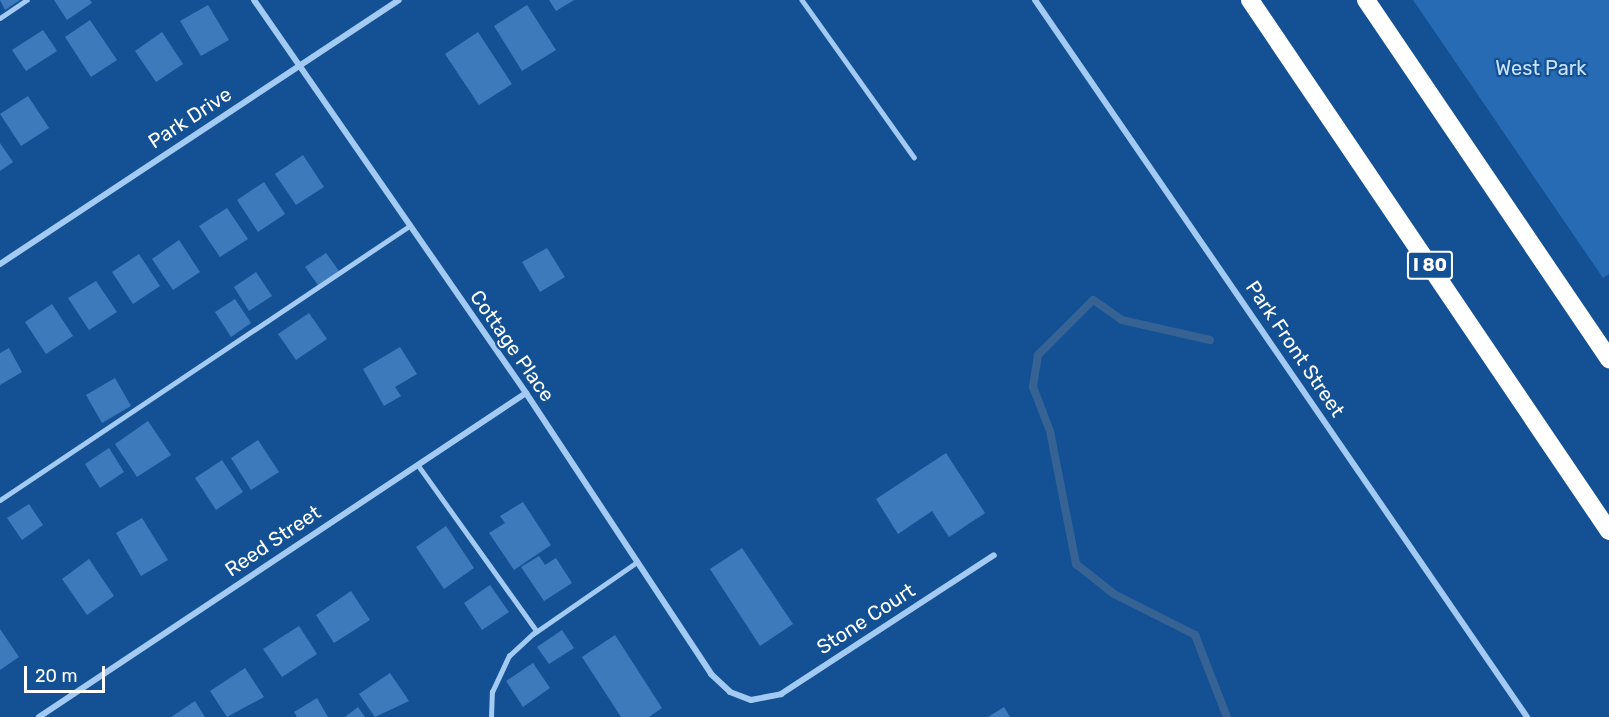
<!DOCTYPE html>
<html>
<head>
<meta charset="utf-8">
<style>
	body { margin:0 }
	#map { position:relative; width:1609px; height:717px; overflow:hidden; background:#135194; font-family:Rubik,sans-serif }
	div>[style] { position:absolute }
	.green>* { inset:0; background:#266bb3 }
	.stream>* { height:8px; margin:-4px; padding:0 4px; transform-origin:4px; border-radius:4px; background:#366394 }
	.building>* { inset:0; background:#3c7abc }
	.service>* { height:4.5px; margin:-2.25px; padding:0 2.25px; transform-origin:2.25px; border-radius:2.25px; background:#a2caf2 }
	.minor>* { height:6px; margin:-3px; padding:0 3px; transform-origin:3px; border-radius:3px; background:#a2caf2 }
	.motorway>* { height:18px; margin:-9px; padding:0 9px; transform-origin:9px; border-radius:9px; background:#fff }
	span { translate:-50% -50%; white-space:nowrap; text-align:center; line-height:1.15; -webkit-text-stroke:4.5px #135194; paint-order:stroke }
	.shield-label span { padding:2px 4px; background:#135194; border:2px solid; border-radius:4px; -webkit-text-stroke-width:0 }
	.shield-label { font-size:18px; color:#fff; font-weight:700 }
	.park-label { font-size:20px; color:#cae3fd }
	.street-label { font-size:20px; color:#fff }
	.scale { position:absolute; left:24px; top:666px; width:81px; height:27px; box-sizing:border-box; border:3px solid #fff; border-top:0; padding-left:8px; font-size:18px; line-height:21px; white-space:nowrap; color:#fff; -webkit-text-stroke:4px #135194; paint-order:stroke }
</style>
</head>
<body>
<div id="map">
	<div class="green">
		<i style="clip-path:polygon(1413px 0,1609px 0,1609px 274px,1603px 278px)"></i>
	</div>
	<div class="stream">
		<i style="left:1210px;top:340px;width:90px;rotate:-167.2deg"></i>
		<i style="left:1122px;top:320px;width:35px;rotate:-145deg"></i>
		<i style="left:1093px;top:300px;width:78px;rotate:135deg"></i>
		<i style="left:1038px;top:355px;width:32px;rotate:99deg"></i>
		<i style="left:1033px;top:387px;width:47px;rotate:68.9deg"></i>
		<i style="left:1050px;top:431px;width:136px;rotate:78.9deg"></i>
		<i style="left:1076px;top:564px;width:48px;rotate:38.3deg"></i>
		<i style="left:1114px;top:594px;width:91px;rotate:26.8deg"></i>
		<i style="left:1195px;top:635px;width:88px;rotate:68.7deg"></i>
	</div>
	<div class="building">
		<i style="clip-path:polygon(0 0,20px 0,5px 10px)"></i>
		<i style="clip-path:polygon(54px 0,90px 0,92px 3px,67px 20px)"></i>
		<i style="clip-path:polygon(549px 0,574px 0,556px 11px)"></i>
		<i style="clip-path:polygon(208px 5px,229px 40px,201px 56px,180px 21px)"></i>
		<i style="clip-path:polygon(527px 5px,556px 50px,522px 71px,494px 26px)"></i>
		<i style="clip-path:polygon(90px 20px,117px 60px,91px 77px,65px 37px)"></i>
		<i style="clip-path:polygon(43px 30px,57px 51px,26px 71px,12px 50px)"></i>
		<i style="clip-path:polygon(162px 32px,183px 64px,156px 82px,135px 51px)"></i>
		<i style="clip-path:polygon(478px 32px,512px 84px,479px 105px,445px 54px)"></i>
		<i style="clip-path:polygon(28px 96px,49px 128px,21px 146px,0 114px)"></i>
		<i style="clip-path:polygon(0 143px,13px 162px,0 171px)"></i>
		<i style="clip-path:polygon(303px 155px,324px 187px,296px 205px,275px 174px)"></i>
		<i style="clip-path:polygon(264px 182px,285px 214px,258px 232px,237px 200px)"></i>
		<i style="clip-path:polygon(227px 208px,248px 239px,220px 257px,199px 226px)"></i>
		<i style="clip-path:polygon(179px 240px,200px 272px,173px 290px,152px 259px)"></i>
		<i style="clip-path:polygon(547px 248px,565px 277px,540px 292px,522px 262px)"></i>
		<i style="clip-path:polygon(326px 253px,339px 271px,318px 285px,305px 267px)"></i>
		<i style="clip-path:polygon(139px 254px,160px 286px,133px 304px,112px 272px)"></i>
		<i style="clip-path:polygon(256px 272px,272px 296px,249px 311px,234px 287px)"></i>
		<i style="clip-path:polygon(96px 281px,117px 312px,89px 330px,68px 298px)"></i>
		<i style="clip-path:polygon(235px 299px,251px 323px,231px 337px,215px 312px)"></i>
		<i style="clip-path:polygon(52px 304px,73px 336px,46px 354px,25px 322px)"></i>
		<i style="clip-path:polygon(309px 313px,327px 339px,296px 360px,278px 334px)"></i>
		<i style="clip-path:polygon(400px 347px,417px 374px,395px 387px,401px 396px,384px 406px,363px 369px)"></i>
		<i style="clip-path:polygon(9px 348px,22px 372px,0 385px,0 353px)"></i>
		<i style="clip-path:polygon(115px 378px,131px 406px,102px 423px,86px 395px)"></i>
		<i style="clip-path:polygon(148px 421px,171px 455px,137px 477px,115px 444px)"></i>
		<i style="clip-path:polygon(258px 440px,279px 472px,251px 490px,231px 458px)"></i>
		<i style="clip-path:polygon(109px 448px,124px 472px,100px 488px,85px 464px)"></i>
		<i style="clip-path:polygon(946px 453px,985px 513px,949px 537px,932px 511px,898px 534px,876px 499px)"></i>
		<i style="clip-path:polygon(222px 460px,243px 492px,216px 510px,195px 478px)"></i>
		<i style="clip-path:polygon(523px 502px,551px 545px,514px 570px,489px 533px,505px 523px,500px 516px)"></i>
		<i style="clip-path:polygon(29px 504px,43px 525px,22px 540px,7px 518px)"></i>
		<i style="clip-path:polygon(142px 518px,168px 560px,141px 576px,116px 533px)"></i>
		<i style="clip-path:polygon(446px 526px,474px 568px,444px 589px,416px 547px)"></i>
		<i style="clip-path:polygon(742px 548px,793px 624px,760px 646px,710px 569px)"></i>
		<i style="clip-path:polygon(539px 556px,545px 565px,556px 558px,572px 583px,544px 601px,521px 567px)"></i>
		<i style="clip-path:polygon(89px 559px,114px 596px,87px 615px,62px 579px)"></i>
		<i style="clip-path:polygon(490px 585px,509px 612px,482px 630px,464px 603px)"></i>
		<i style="clip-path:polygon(351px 591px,370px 620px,334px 643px,316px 615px)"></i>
		<i style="clip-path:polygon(299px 626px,317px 654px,282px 677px,263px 649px)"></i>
		<i style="clip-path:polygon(0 629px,19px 657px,0 670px)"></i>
		<i style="clip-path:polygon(562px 630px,574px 648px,549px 664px,537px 647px)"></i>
		<i style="clip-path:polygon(615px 635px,662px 708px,649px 717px,621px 717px,582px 657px)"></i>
		<i style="clip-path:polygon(533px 663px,550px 688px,523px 707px,506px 681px)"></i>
		<i style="clip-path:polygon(245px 668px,264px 697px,227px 717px,210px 691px)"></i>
		<i style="clip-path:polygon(390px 673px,409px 701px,375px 717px,359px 694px)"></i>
		<i style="clip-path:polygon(317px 698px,328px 717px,297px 717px,294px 712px)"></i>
		<i style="clip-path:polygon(195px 701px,205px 717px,171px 717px)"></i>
		<i style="clip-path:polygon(358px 707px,365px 717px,345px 717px)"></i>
		<i style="clip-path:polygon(1004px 707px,1010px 717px,988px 717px)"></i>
	</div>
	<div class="service">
		<i style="left:802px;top:0;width:193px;rotate:54.5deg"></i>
		<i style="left:0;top:18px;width:32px;rotate:-34deg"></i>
		<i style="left:418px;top:465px;width:204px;rotate:54.4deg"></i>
		<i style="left:0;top:500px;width:492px;rotate:-33.8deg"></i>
		<i style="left:491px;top:717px;width:25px;rotate:-88deg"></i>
		<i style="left:492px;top:692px;width:40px;rotate:-65deg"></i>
		<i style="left:509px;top:656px;width:33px;rotate:-43deg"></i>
		<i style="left:533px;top:634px;width:126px;rotate:-34.7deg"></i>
	</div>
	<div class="minor">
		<i style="left:254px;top:0;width:478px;rotate:55.3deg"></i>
		<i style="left:526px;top:393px;width:336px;rotate:56.6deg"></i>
		<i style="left:711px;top:674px;width:26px;rotate:43deg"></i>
		<i style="left:730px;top:692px;width:22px;rotate:21deg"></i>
		<i style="left:751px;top:700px;width:31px;rotate:-11deg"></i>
		<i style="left:781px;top:694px;width:254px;rotate:-33.1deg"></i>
		<i style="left:1035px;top:0;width:870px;rotate:55.54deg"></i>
		<i style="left:0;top:264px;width:478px;rotate:-33.5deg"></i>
		<i style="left:39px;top:717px;width:585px;rotate:-33.64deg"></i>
	</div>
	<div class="motorway">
		<i style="left:1250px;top:0;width:641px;rotate:55.94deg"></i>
		<i style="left:1366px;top:0;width:434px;rotate:55.9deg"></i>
	</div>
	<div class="shield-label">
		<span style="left:1430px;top:265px">I 80</span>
	</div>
	<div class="park-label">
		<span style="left:1541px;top:68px">West Park</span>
	</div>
	<div class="street-label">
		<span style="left:190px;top:118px;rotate:-33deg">Park Drive</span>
		<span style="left:512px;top:346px;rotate:55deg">Cottage Place</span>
		<span style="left:1295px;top:349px;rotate:56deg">Park Front Street</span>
		<span style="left:273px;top:541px;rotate:-34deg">Reed Street</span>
		<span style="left:866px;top:619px;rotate:-33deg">Stone Court</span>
	</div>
	<div class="scale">20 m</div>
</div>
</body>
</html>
